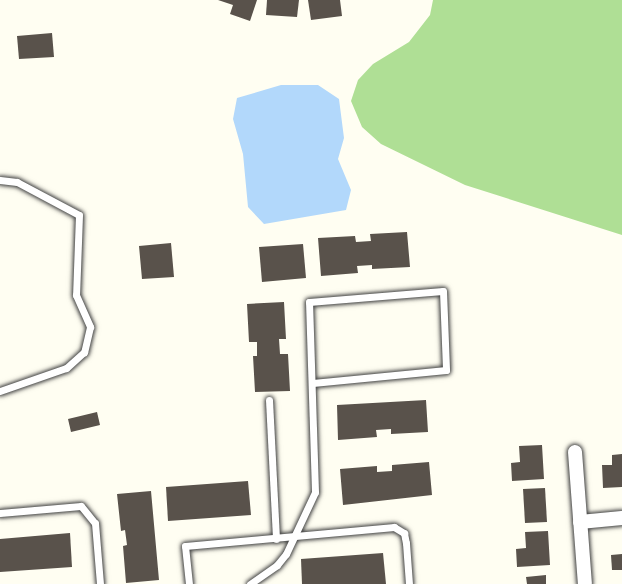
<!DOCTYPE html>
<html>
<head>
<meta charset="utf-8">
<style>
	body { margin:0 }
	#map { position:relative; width:622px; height:584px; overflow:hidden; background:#fffef2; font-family:"Zilla Slab",serif }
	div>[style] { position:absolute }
	.forest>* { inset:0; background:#afdf95 }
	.water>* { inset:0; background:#b2d8fb }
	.building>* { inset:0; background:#59524b }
	.roads { filter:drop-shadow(0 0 2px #424242) drop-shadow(0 0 2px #424242) }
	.service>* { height:7px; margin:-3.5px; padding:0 3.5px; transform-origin:3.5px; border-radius:3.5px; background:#fff }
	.minor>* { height:14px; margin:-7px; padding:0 7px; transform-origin:7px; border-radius:7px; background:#fff }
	span { translate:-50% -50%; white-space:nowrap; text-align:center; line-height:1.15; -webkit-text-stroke:7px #fff; paint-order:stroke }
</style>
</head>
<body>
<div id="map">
	<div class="forest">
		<i style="clip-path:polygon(433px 0,622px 0,622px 235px,465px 185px,381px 144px,362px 127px,351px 101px,358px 80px,373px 64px,409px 42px,430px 15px)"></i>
	</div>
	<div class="water">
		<i style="clip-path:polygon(281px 85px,318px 85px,339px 99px,344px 138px,338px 159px,351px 190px,346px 210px,264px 224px,248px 207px,243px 154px,233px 119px,237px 98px)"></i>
	</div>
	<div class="building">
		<i style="clip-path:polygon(218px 0,257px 0,250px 21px,230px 14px,233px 5px)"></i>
		<i style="clip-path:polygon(267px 0,299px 0,297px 17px,266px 15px)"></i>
		<i style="clip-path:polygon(308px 0,340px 0,342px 16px,311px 20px)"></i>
		<i style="clip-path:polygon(52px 33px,54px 57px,19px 59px,17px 36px)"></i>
		<i style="clip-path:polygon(407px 232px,410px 267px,372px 269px,372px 265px,357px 266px,358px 273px,321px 276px,318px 238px,355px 236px,356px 242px,371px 241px,370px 234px)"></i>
		<i style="clip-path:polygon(171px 243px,174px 277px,142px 279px,139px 246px)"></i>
		<i style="clip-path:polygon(303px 244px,306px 278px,262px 282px,259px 247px)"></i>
		<i style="clip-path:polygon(284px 302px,286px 339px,279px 339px,280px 354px,288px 354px,290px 391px,255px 392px,253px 356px,257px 356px,257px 342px,249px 342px,247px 304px)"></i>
		<i style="clip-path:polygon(426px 400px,428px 432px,391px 434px,391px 429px,376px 430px,377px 437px,338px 440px,337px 405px)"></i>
		<i style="clip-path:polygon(97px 412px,100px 425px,71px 432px,68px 419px)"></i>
		<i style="clip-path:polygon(542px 445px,544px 479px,512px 481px,511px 463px,520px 462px,519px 446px)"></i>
		<i style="clip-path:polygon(622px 454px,622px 487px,603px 488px,602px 465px,612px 465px,612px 455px)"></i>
		<i style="clip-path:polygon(429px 462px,432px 495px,343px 505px,340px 469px,377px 466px,377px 472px,392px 471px,392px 465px)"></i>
		<i style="clip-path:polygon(248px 481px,251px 515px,168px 521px,166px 487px)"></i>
		<i style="clip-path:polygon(545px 488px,547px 522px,525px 523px,523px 489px)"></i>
		<i style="clip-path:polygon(151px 491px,159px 580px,126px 583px,123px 546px,127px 545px,125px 530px,121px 531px,117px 494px)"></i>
		<i style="clip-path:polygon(548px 531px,550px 565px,517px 567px,516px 549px,526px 548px,525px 532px)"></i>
		<i style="clip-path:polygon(70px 533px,72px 567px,0 572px,0 539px)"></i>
		<i style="clip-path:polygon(383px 553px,386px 584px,302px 584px,301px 559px)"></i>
		<i style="clip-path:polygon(622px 554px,622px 570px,612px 570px,611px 555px)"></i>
		<i style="clip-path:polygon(546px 575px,546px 584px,527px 584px,526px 577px)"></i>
	</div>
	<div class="roads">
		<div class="service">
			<i style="left:0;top:180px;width:17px;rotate:7deg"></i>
			<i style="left:17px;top:182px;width:70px;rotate:28deg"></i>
			<i style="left:79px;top:215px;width:80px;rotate:92.1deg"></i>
			<i style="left:76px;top:295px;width:35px;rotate:66deg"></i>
			<i style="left:90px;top:327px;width:26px;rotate:103deg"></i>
			<i style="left:84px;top:352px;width:24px;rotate:138deg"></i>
			<i style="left:66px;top:368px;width:70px;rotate:160.8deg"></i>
			<i style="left:269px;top:400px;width:139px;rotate:87.1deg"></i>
			<i style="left:0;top:513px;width:81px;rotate:-4.9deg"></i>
			<i style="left:81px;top:506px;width:22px;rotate:51deg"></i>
			<i style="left:95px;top:523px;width:61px;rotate:85.3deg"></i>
			<i style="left:189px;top:584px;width:38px;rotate:-96deg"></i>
			<i style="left:185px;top:546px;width:210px;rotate:-5.2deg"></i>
			<i style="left:394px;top:527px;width:12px;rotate:31deg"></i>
			<i style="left:404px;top:533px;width:10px;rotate:79deg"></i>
			<i style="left:406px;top:543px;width:41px;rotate:85.8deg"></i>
			<i style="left:250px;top:584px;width:33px;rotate:-35deg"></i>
			<i style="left:277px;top:565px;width:14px;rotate:-51deg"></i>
			<i style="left:286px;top:554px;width:68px;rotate:-64.9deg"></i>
			<i style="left:315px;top:492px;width:190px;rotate:-91.8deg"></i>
			<i style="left:309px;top:302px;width:134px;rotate:-4.7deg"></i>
			<i style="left:443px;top:291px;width:79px;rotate:87.8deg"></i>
			<i style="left:446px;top:370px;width:134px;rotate:174.4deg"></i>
		</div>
		<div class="minor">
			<i style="left:575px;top:452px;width:132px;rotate:85.7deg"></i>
			<i style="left:580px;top:522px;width:42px;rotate:-5.4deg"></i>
		</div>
	</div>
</div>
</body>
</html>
